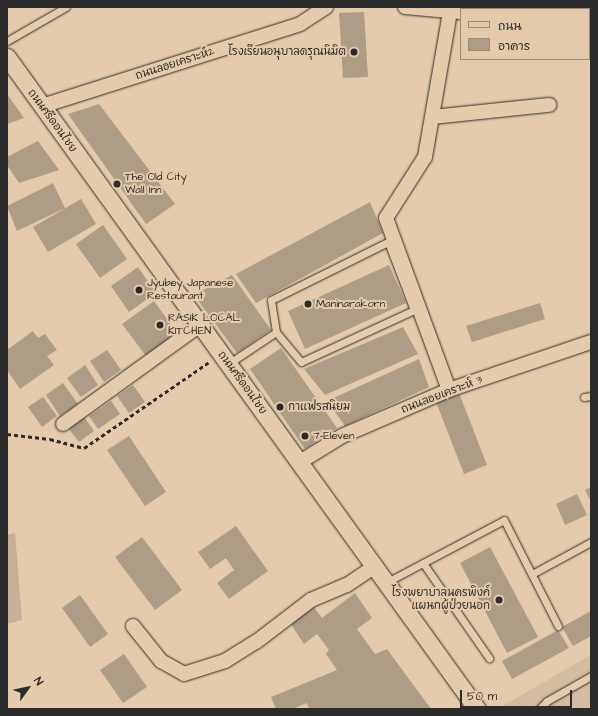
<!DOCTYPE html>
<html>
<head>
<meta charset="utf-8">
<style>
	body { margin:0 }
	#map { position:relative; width:598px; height:716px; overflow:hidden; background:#e3cbac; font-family:"Architects Daughter","Playpen Sans Thai",sans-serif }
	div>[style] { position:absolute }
	.built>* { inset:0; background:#d3bda1 }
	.green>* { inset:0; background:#c5b097 }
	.building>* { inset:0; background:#ad9c86 }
	.path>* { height:2.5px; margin-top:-1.25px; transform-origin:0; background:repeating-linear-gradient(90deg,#2b2b2b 0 4px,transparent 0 7px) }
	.roads { filter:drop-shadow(0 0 1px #2b2b2b) drop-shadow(0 0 1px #2b2b2b) }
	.service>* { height:7px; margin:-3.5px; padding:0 3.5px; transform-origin:3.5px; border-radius:3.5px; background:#e3cbac }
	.minor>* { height:14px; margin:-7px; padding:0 7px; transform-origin:7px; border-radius:7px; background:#e3cbac }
	.tertiary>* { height:17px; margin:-8.5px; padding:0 8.5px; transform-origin:8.5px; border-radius:8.5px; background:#e3cbac }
	.dots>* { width:11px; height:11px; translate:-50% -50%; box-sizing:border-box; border:2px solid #e3cbac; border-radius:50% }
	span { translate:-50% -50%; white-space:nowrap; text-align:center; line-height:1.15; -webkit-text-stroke:4px #e3cbac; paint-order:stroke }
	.poi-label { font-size:11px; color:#2b2b2b }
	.right { translate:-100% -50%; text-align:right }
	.left { translate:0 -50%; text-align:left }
	.street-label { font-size:11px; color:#2b2b2b }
	.frame { position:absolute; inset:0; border:8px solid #2b2b2b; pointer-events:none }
	.legend { position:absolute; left:460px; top:8px; width:130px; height:52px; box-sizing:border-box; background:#e3cbac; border:1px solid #998b78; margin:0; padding:5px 7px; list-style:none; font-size:12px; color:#2b2b2b }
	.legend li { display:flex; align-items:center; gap:8px; height:20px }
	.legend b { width:20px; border:1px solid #998b78 }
	.north { position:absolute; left:8px; top:668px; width:40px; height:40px; -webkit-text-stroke:3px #e3cbac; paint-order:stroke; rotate:57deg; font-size:11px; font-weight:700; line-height:16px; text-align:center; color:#2b2b2b }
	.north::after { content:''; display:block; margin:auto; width:14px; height:18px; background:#2b2b2b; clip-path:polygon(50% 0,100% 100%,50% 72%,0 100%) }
	.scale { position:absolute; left:460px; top:690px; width:112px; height:18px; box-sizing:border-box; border:2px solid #2b2b2b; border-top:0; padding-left:5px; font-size:12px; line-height:14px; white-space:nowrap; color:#2b2b2b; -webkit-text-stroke:3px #e3cbac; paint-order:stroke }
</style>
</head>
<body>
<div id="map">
	<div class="built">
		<i style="clip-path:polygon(591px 655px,591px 709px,497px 709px)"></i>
	</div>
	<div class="green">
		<i style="clip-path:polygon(15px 533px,22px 620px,7px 624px,7px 535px)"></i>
	</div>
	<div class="building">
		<i style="clip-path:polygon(364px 12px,368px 77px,343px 78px,339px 13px)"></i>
		<i style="clip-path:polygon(7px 94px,24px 118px,7px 124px)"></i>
		<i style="clip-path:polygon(99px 104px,175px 204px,146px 224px,68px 114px)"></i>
		<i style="clip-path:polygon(38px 141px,59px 170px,19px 183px,7px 165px,7px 157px)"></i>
		<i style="clip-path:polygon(53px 183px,65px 208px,17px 231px,7px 206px)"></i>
		<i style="clip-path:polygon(81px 199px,96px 224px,48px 252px,33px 227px)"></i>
		<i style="clip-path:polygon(370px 202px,383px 233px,256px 303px,236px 274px)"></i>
		<i style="clip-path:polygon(103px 225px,127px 259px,100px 278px,76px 244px)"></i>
		<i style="clip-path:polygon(389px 265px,406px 303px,305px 349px,288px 311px)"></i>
		<i style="clip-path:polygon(138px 267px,156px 293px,129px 312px,111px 286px)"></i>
		<i style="clip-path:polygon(232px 275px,271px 330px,237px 353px,194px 295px)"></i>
		<i style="clip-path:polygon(154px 301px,180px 337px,149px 360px,122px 324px)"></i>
		<i style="clip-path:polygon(540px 303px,545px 319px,472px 342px,466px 326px)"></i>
		<i style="clip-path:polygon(403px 327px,418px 354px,325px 395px,304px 369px)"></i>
		<i style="clip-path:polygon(33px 331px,38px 338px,45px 334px,57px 350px,47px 356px,54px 365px,20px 389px,7px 370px,7px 350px)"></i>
		<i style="clip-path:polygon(281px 348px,337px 428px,305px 449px,250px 369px)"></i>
		<i style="clip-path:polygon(107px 350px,121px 370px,104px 382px,90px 361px)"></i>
		<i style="clip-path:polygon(419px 359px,429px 387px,345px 426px,327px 401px)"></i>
		<i style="clip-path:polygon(85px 365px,98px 385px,81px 397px,67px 378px)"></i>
		<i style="clip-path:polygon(63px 383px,78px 404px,60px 416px,46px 395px)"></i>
		<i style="clip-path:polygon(133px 385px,145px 402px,129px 413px,117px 396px)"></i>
		<i style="clip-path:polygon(459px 393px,487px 465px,464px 474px,436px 402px)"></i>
		<i style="clip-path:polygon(43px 397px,57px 416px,42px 427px,28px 407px)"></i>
		<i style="clip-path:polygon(111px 401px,120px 414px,98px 429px,89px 416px)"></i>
		<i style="clip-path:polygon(84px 417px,94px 431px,79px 442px,68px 428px)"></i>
		<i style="clip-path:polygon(129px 436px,166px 492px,145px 506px,107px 450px)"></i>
		<i style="clip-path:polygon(591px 487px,591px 502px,585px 490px)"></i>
		<i style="clip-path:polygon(577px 494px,587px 515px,565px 525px,556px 504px)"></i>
		<i style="clip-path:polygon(236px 526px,268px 571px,229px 599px,217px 583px,234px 570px,226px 558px,210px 569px,198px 552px)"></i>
		<i style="clip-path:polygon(142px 537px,182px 590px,155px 610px,115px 557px)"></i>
		<i style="clip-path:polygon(490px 547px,538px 637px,507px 653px,460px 563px)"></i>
		<i style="clip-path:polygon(355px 593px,372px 618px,357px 629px,375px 654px,387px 649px,431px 709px,309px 709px,307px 703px,292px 709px,276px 709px,271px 697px,337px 670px,326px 654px,329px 650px,317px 634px,304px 644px,288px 620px,310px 602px,322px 618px)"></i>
		<i style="clip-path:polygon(80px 595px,108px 634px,90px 647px,62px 608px)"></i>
		<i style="clip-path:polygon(591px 611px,591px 636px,573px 646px,562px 627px)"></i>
		<i style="clip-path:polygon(558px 630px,569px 648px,512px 679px,502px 661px)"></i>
		<i style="clip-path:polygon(124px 654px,147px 687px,123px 703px,100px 670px)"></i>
	</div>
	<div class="path">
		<i style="left:7px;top:434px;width:43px;rotate:6.6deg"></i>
		<i style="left:50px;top:439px;width:35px;rotate:15deg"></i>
		<i style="left:84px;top:448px;width:152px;rotate:-34.5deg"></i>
	</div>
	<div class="roads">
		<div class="service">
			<i style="left:7px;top:41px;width:68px;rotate:-30deg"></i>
			<i style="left:388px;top:242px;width:73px;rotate:69.1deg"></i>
			<i style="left:414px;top:310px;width:124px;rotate:155.3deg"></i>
			<i style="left:301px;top:362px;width:39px;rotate:-130deg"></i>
			<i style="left:276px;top:332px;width:32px;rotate:-99deg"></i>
			<i style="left:271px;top:300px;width:131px;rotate:-26.4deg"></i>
			<i style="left:228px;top:364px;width:58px;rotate:-33.7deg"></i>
			<i style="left:584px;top:397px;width:7px;rotate:-8deg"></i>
			<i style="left:423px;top:563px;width:116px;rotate:55.2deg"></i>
			<i style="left:532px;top:574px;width:67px;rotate:-28.5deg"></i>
			<i style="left:387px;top:582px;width:132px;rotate:-27.9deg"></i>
			<i style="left:504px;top:520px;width:119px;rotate:63deg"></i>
			<i style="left:539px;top:709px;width:11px;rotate:-45deg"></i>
			<i style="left:547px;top:701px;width:51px;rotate:-29.6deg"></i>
		</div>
		<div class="minor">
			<i style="left:405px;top:7px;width:55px;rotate:5.2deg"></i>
			<i style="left:589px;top:19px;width:2px"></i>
			<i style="left:42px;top:106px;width:271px;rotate:-17.6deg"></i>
			<i style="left:300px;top:24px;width:31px;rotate:-33deg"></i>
			<i style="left:432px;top:117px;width:118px;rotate:-5.9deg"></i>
			<i style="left:449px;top:390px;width:183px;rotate:-110.1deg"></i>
			<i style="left:386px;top:218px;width:72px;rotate:-57.4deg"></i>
			<i style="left:425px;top:157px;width:152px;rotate:-80.2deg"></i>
			<i style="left:63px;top:424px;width:169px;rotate:-35.9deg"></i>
			<i style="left:300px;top:462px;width:49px;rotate:-31.8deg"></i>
			<i style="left:342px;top:436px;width:116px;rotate:-23.3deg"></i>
			<i style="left:449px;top:390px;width:150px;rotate:-18.7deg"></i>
			<i style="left:133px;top:626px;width:45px;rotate:51.3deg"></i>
			<i style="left:161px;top:661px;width:26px;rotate:29deg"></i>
			<i style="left:184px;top:674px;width:43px;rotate:-17.6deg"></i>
			<i style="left:225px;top:661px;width:36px;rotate:-32deg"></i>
			<i style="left:256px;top:642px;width:69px;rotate:-37.4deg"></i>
			<i style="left:311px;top:600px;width:39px;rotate:-23deg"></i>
			<i style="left:347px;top:585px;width:34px;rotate:-34deg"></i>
		</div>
		<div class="tertiary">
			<i style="left:7px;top:57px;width:804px;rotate:54.21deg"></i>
		</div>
	</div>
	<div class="dots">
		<i style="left:354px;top:52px;background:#2b2b2b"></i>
		<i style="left:117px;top:184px;background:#2b2b2b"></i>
		<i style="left:139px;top:290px;background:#2b2b2b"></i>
		<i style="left:308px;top:304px;background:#2b2b2b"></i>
		<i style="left:160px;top:325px;background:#2b2b2b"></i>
		<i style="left:280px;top:407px;background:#2b2b2b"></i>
		<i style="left:305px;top:436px;background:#2b2b2b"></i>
		<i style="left:499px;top:600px;background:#2b2b2b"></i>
	</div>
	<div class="poi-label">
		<span class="right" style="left:346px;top:52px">โรงเรียนอนุบาลดรุณนิมิต</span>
		<span class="left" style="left:125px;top:184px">The Old City<br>Wall Inn</span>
		<span class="left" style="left:147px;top:290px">Jyubey Japanese<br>Restaurant</span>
		<span class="left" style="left:316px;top:304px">Maninarakorn</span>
		<span class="left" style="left:168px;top:325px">RASIK LOCAL<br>KITCHEN</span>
		<span class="left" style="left:288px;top:407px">กาแฟรสนิยม</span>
		<span class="left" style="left:313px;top:436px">7-Eleven</span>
		<span class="right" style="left:490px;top:600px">โรงพยาบาลนครพิงค์<br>แผนกผู้ป่วยนอก</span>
	</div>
	<div class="street-label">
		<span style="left:175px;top:64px;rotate:-18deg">ถนนลอยเคราะห์2</span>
		<span style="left:52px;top:121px;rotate:54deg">ถนนศรีดอนไชย</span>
		<span style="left:242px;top:383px;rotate:54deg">ถนนศรีดอนไชย</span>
		<span style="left:442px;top:395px;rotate:-21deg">ถนนลอยเคราะห์ 3</span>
	</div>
	<div class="frame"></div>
	<ul class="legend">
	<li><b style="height:5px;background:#e3cbac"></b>ถนน</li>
	<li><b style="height:11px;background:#ad9c86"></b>อาคาร</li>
	</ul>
	<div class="north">N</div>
	<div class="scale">50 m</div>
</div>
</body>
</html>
